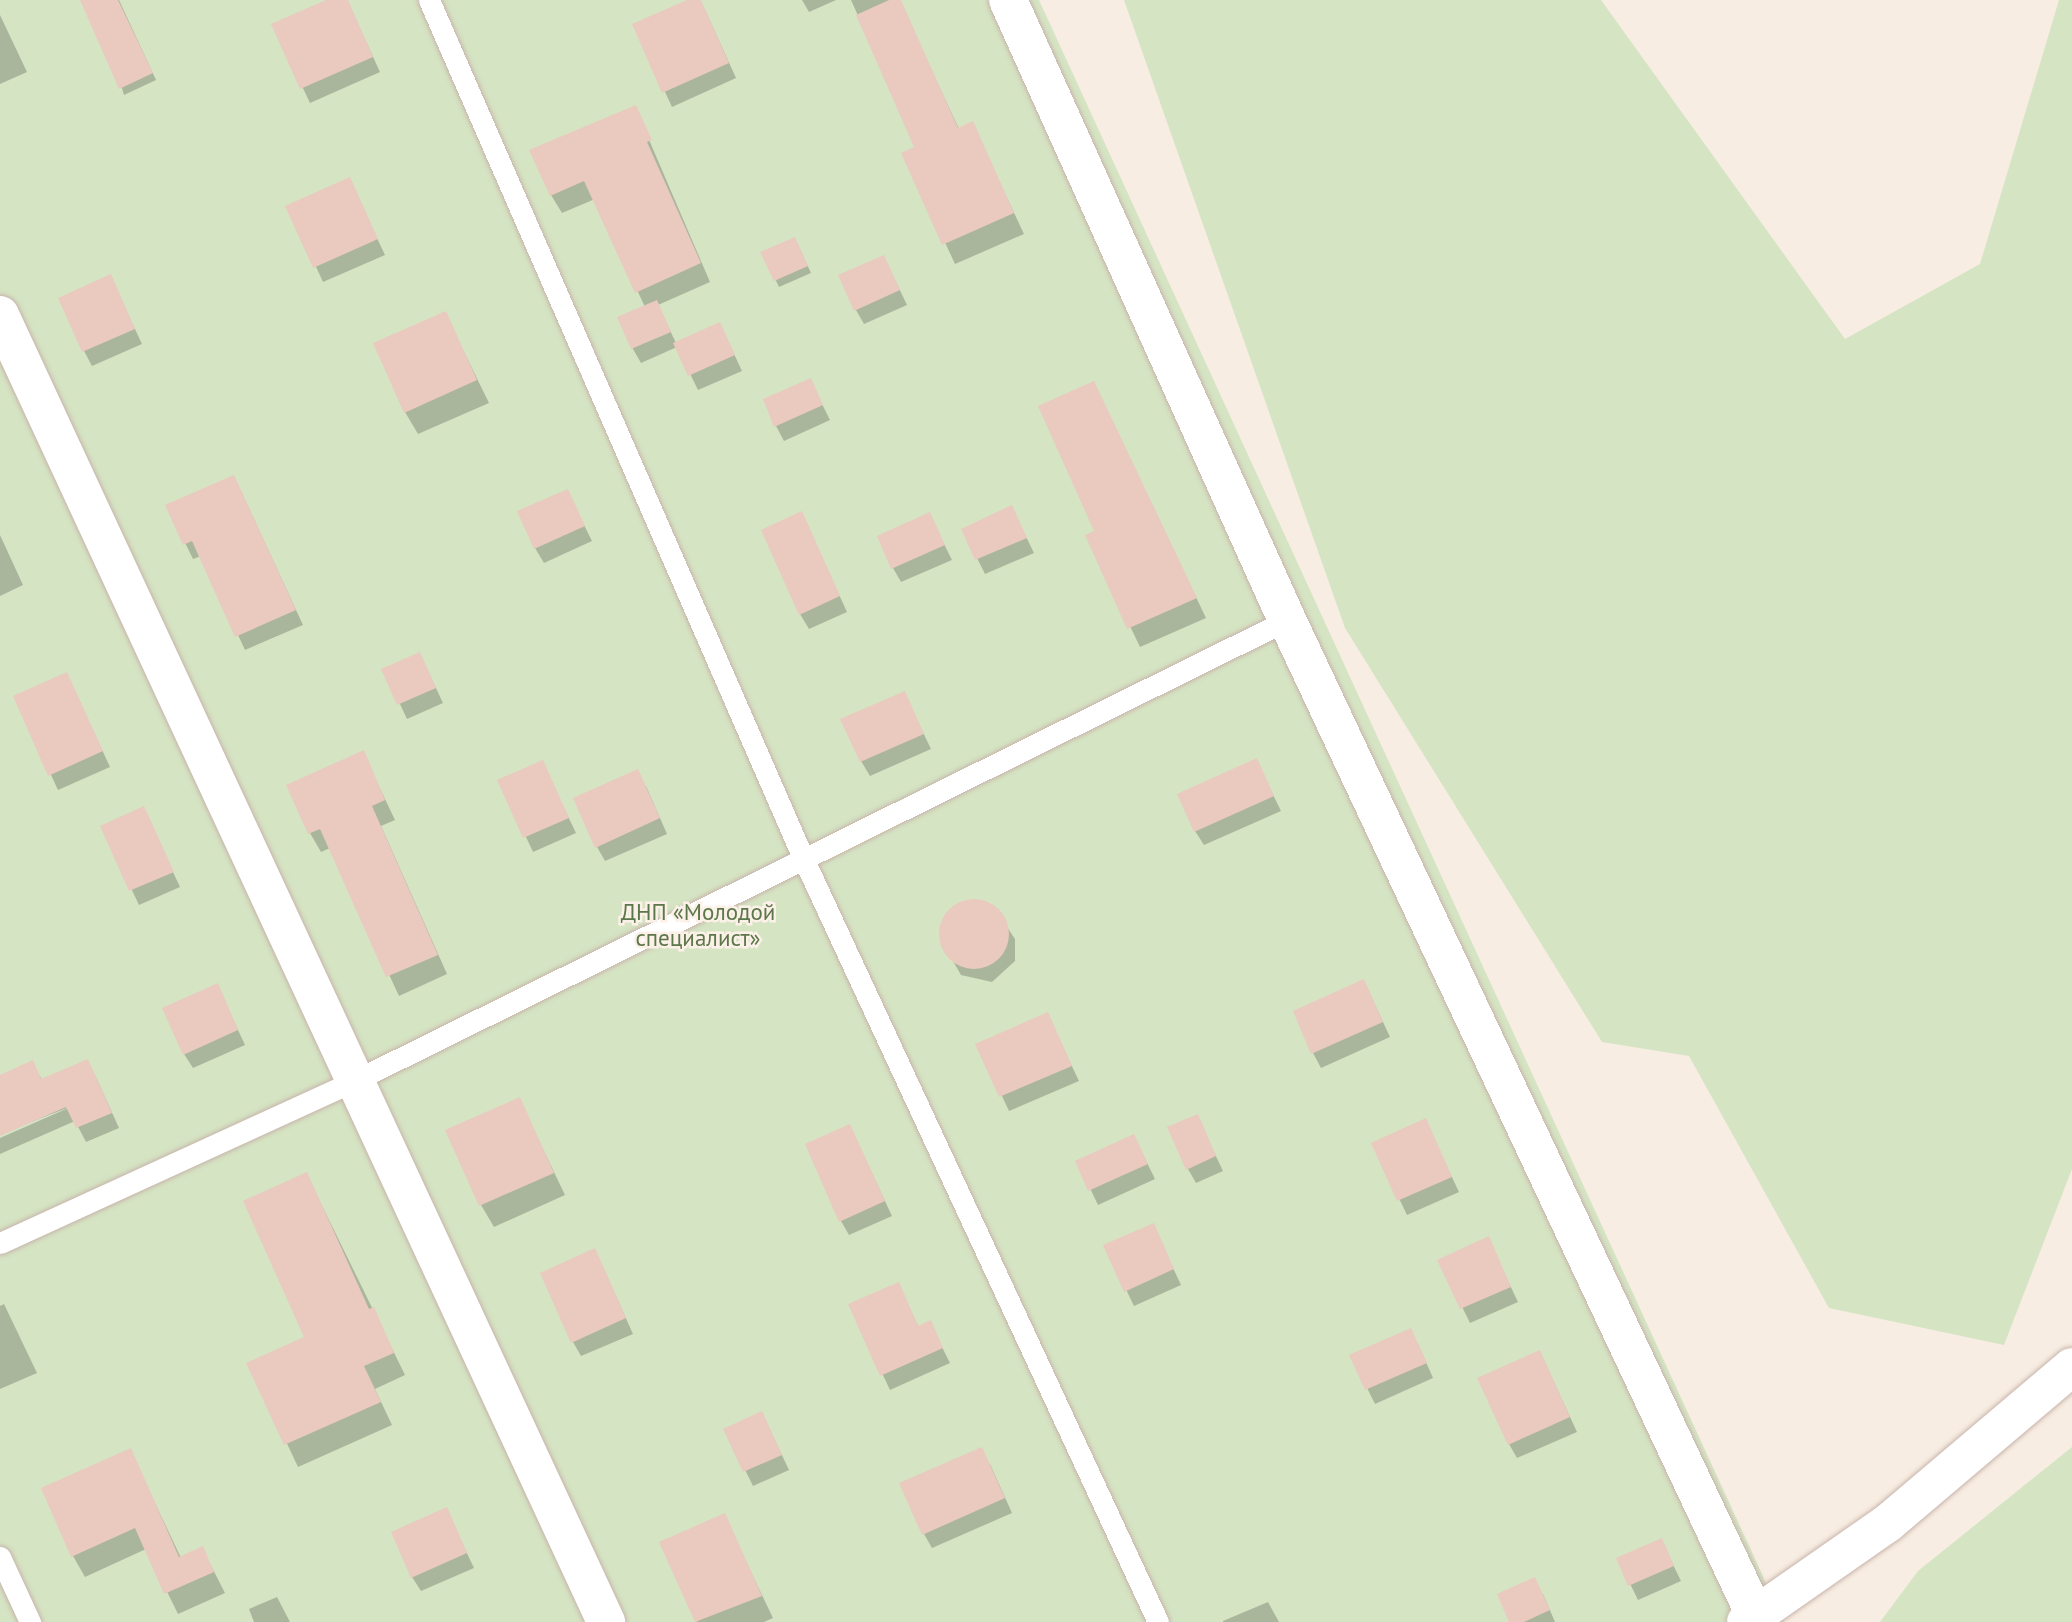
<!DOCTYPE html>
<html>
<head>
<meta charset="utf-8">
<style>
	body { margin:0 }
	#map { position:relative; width:2072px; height:1622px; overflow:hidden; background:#f8ede2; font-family:"PT Sans",sans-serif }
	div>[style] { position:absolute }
	.green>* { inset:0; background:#d5e4c3 }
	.shadow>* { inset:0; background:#0003 }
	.building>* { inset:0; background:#eac9be }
	.round { border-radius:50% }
	.roads { filter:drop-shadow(0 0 2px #c7b4ab) drop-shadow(0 0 2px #c7b4ab) }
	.lane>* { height:21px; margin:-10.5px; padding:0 10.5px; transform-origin:10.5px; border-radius:10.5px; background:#fff }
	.street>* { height:38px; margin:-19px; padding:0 19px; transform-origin:19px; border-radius:19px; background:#fff }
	span { translate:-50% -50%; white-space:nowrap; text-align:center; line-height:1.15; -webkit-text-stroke:5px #fcf1e8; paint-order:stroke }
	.park-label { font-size:23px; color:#5c7749 }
</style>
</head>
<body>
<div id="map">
	<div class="green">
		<i style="clip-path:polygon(0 0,1039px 0,1784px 1622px,0 1622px)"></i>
		<i style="clip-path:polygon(1124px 0,1601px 0,1845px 339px,1980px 264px,2059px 0,2072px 0,2072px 1169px,2004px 1345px,1829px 1308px,1689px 1056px,1602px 1042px,1345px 628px)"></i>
		<i style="clip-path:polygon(2072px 1447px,2072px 1622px,1880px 1622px,1918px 1571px)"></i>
	</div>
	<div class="shadow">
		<i style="clip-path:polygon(96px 0,119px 0,156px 80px,124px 95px)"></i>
		<i style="clip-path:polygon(330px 0,347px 0,380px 72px,310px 103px,273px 25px)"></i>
		<i style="clip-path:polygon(691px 0,700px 0,706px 12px,736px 78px,672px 107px,634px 25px)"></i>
		<i style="clip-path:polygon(802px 0,836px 0,809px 12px)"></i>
		<i style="clip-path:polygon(851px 0,899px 0,959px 129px,972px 123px,1024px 234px,955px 264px,904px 154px,917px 148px)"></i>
		<i style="clip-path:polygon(0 15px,27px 72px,0 84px)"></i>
		<i style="clip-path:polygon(635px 107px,710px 282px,658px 305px,676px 343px,727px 339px,742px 371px,698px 390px,677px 347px,641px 363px,633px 349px,620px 318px,645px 307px,595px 199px,562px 213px,551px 195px)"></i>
		<i style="clip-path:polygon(349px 179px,385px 255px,323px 282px,288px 206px)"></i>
		<i style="clip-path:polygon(798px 245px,811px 273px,779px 287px,763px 253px)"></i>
		<i style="clip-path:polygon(884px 257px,907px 305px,864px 324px,856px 310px)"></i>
		<i style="clip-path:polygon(110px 276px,142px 344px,92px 366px,84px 351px)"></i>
		<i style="clip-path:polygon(445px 313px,489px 403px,418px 434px,405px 412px)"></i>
		<i style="clip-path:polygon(810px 380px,830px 420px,784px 441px,776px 426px)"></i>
		<i style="clip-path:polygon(1094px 383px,1206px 618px,1140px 647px,1087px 536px,1097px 532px)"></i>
		<i style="clip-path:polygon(241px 491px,303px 625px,245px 650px,201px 556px,193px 559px,167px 506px)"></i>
		<i style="clip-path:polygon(567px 491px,592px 541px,544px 563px,535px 548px)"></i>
		<i style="clip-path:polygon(1012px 508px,1034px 553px,985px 574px,963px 530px)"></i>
		<i style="clip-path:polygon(802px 514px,847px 612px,809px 629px,800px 614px)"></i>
		<i style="clip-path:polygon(929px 514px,952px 560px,901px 582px,893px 568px)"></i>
		<i style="clip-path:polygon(0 535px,23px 585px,0 596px)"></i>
		<i style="clip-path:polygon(427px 669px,443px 703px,407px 719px,384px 670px)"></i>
		<i style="clip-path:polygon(67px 674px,110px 767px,58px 790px,15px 697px)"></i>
		<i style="clip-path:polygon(904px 693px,931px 749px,870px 776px,861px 761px)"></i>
		<i style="clip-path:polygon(363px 753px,395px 820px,381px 826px,447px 974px,399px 996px,330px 848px,321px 852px,310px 833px)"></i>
		<i style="clip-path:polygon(1256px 760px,1281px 811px,1204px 845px,1195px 831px)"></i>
		<i style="clip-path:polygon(542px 762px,576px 833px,533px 852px,500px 781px)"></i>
		<i style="clip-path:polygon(646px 786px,667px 834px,605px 861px,597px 847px)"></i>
		<i style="clip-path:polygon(143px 808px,180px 887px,139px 905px,102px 827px)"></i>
		<i style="clip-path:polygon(964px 902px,993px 906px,1015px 939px,1015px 961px,992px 982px,961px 975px,942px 942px,943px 922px)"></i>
		<i style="clip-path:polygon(1364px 981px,1390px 1037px,1321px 1068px,1313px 1053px)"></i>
		<i style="clip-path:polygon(217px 985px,245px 1045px,193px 1068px,184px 1054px)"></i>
		<i style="clip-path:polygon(1047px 1014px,1079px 1081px,1009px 1111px,978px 1045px)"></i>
		<i style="clip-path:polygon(32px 1062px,42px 1080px,95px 1075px,119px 1128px,86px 1142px,75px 1121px,0 1154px,0 1138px,75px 1105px,0 1134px,0 1077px)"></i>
		<i style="clip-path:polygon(519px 1099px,565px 1195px,494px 1227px,481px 1205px)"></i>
		<i style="clip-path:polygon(1197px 1116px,1223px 1171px,1196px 1183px,1188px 1169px)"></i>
		<i style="clip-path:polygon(1425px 1120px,1459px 1192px,1407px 1215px,1373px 1144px)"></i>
		<i style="clip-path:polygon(850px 1126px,892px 1216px,849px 1235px,841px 1221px)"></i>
		<i style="clip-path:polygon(1134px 1136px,1155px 1179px,1098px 1205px,1077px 1161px)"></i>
		<i style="clip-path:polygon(307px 1175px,405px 1375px,375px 1389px,392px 1425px,298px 1467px,249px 1363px,307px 1338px)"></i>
		<i style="clip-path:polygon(1153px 1225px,1181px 1285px,1134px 1306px,1105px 1246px)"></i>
		<i style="clip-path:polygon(1488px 1239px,1518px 1302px,1470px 1323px,1439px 1260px)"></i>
		<i style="clip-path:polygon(602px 1265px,633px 1334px,581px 1356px,573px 1342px)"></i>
		<i style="clip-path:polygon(898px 1284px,919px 1328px,930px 1323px,950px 1363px,890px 1390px,850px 1305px)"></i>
		<i style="clip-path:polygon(4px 1304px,37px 1373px,0 1389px,0 1306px)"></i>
		<i style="clip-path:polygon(1418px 1344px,1433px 1378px,1375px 1404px,1351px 1356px)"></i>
		<i style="clip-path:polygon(1540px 1352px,1577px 1432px,1517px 1458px,1509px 1444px)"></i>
		<i style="clip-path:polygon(762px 1413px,789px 1470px,753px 1486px,725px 1429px)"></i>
		<i style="clip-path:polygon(130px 1450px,181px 1558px,202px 1548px,225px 1593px,178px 1614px,146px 1549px,85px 1577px,73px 1556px)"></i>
		<i style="clip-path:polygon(990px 1464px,1012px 1513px,932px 1548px,924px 1534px)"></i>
		<i style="clip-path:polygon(446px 1509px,474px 1568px,421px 1591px,412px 1577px)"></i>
		<i style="clip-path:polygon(724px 1516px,773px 1618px,764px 1622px,697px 1622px,662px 1543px)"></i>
		<i style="clip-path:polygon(1661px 1540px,1681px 1581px,1638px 1600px,1618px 1559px)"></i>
		<i style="clip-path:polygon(1543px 1594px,1555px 1622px,1511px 1622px)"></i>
		<i style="clip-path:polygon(277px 1597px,290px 1622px,254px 1622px,249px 1609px)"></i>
		<i style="clip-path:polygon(1268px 1602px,1279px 1622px,1223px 1622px,1223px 1621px)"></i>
	</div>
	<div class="building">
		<i style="clip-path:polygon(80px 0,118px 0,153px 73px,119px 89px)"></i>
		<i style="clip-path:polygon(326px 0,348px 0,373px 57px,300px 89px,271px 24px)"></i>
		<i style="clip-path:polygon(687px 0,701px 0,729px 63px,662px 93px,632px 24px)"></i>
		<i style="clip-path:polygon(889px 0,901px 0,958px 128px,973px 121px,1014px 213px,942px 245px,901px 153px,914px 147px,856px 15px)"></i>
		<i style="clip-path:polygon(636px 105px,652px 140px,647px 142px,701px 263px,635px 293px,584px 181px,550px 196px,529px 150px)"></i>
		<i style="clip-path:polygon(350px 177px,378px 239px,313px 268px,285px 206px)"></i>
		<i style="clip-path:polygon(795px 237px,808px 266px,774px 281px,760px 252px)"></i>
		<i style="clip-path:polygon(884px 255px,900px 290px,854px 311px,838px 275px)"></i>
		<i style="clip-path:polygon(111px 274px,135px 329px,82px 352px,58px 298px)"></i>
		<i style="clip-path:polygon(657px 300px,671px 332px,631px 349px,617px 317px)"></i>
		<i style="clip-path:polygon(446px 311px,477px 380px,404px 413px,373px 343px)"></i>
		<i style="clip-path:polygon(720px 322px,735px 355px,688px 376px,673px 343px)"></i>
		<i style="clip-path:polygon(811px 378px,823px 405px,774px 427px,763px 399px)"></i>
		<i style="clip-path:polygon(1094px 381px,1197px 598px,1127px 629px,1085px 535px,1094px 531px,1038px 406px)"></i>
		<i style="clip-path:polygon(234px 475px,296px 610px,235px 637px,192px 541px,183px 545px,165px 505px)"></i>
		<i style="clip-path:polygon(568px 489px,585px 526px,534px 549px,517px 511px)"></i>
		<i style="clip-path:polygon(1012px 505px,1027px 538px,975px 560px,961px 529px)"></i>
		<i style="clip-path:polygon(802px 511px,840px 596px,799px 615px,761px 530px)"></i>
		<i style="clip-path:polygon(930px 512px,945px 545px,891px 569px,877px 536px)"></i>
		<i style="clip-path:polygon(420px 652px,436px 688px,397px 705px,381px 669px)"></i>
		<i style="clip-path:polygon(67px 672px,103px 751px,48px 776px,13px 696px)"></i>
		<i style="clip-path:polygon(905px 691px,924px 734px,860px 762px,840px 719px)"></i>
		<i style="clip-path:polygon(364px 750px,385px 800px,372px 806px,438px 955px,386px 977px,320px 829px,308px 834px,286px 785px)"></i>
		<i style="clip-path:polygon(1257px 758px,1274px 796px,1194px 832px,1177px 794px)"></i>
		<i style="clip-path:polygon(543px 760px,569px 818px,523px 838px,497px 780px)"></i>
		<i style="clip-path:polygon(638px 769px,660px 818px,595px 848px,573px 798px)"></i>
		<i style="clip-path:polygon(144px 806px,174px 872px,129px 891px,100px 826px)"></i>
		<i class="round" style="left:939px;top:899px;width:70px;height:70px"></i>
		<i style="clip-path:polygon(1364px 979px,1383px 1022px,1311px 1054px,1293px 1011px)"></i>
		<i style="clip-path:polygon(218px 983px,238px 1030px,183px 1055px,162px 1008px)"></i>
		<i style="clip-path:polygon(1048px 1012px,1072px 1066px,999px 1097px,975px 1044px)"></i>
		<i style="clip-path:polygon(88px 1059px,112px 1113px,76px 1128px,66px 1107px,0 1136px,0 1075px,33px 1060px,41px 1079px)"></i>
		<i style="clip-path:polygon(520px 1097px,554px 1173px,479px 1206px,445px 1130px)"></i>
		<i style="clip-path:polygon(1198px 1114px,1216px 1156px,1186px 1170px,1167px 1127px)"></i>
		<i style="clip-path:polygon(1426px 1118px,1452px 1177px,1397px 1201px,1371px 1143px)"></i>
		<i style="clip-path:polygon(850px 1124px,885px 1201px,839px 1222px,805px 1144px)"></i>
		<i style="clip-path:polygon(1134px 1134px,1148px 1164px,1088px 1191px,1075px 1161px)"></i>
		<i style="clip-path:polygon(307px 1172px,369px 1309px,374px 1307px,394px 1353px,364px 1366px,381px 1402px,284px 1445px,246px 1363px,304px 1337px,243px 1201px)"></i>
		<i style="clip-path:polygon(1154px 1223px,1174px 1269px,1124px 1292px,1103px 1245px)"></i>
		<i style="clip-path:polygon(1489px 1236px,1511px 1287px,1460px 1309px,1437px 1260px)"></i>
		<i style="clip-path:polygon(595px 1248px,626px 1318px,571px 1343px,540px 1273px)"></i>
		<i style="clip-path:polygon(899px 1282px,918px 1326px,931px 1320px,943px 1348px,880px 1376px,848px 1304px)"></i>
		<i style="clip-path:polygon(1411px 1328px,1427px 1363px,1365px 1390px,1349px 1355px)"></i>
		<i style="clip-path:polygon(1540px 1350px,1570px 1417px,1508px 1445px,1477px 1378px)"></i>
		<i style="clip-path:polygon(762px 1411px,782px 1455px,743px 1472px,723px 1429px)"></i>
		<i style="clip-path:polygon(982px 1447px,1005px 1498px,922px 1535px,899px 1483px)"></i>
		<i style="clip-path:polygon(131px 1448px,179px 1557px,203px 1546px,214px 1572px,164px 1594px,135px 1528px,71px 1557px,41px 1488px)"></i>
		<i style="clip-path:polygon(447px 1507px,467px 1553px,411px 1578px,391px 1532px)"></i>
		<i style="clip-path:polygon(725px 1513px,762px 1596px,695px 1622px,659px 1542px)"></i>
		<i style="clip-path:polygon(1662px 1538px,1674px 1566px,1628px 1586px,1616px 1558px)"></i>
		<i style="clip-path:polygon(1535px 1577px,1550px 1610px,1524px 1622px,1509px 1622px,1497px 1594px)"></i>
	</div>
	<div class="roads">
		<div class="lane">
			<i style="left:429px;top:0;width:938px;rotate:66.44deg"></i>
			<i style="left:804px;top:860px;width:840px;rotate:65.08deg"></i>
			<i style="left:0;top:1243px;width:392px;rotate:-24.6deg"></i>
			<i style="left:356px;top:1080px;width:1038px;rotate:-26.29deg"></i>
			<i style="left:0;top:1557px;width:72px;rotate:65.2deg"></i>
		</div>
		<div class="street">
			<i style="left:1008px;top:0;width:680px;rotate:65.77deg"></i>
			<i style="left:1287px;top:620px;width:1097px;rotate:64.81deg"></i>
			<i style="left:0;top:315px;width:1441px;rotate:65.12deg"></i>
			<i style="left:1746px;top:1622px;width:173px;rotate:-34.9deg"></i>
			<i style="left:1888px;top:1523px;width:241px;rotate:-40.3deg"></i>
		</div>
	</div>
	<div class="park-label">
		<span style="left:698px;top:925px">ДНП «Молодой<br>специалист»</span>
	</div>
</div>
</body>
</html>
